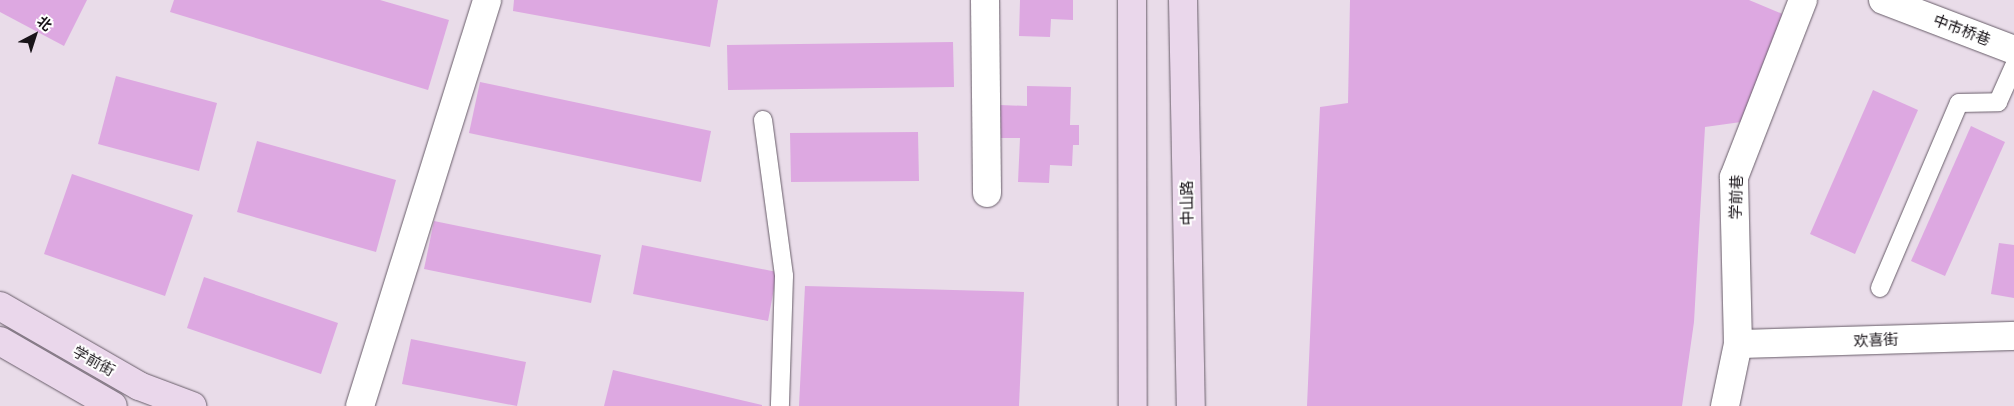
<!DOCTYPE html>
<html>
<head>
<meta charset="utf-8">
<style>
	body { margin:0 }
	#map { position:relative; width:2014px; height:406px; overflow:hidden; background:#e9dce9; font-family:"PT Sans Narrow","Noto Sans SC",sans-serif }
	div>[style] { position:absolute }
	.building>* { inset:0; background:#dda8e1 }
	.roads { filter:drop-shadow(0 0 1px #685d69) drop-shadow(0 0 1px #685d69) }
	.service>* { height:18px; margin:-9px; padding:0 9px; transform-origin:9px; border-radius:9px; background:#fff }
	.minor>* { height:28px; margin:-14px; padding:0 14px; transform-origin:14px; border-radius:14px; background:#fff }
	.secondary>* { height:28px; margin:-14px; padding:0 14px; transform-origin:14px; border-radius:14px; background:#ead7eb }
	span { translate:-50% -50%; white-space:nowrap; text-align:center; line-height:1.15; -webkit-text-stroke:4px #fff; paint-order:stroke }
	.street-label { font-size:15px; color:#191419 }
	.north { position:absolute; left:10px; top:10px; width:50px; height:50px; -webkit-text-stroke:4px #fff; paint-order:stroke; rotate:40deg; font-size:14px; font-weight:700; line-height:20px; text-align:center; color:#191419 }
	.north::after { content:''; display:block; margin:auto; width:18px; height:22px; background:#191419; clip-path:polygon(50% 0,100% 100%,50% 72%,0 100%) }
</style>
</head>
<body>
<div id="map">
	<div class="building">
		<i style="clip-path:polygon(0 0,87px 0,64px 46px,0 12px)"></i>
		<i style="clip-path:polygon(174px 0,380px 0,449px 20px,428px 90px,170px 12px)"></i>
		<i style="clip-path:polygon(514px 0,718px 0,710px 47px,513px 11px)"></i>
		<i style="clip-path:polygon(1020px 0,1073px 0,1073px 20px,1051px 19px,1050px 37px,1019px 36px)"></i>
		<i style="clip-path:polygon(1350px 0,1749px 0,1785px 15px,1741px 122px,1705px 127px,1694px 322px,1682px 406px,1307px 406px,1320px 107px,1348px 103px)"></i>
		<i style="clip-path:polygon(953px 42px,954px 87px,728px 90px,727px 45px)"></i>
		<i style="clip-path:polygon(116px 76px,217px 103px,199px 171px,98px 144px)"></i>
		<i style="clip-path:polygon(480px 82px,711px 131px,701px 182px,469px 133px)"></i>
		<i style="clip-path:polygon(1027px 86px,1071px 87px,1070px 125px,1079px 125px,1079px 145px,1073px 145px,1072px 166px,1050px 165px,1049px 183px,1018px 182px,1020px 138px,999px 138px,1000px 105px,1027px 106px)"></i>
		<i style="clip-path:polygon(1873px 90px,1918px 110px,1855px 254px,1810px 234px)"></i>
		<i style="clip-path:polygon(1971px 126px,2005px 142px,1945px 276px,1911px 261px)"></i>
		<i style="clip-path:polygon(918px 132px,919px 181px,791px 182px,790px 133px)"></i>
		<i style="clip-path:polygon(257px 141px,396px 180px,376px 252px,237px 212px)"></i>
		<i style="clip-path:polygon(72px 174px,193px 215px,165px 296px,44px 254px)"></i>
		<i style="clip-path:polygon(434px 221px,601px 255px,591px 303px,424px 269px)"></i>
		<i style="clip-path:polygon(1999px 243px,2014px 245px,2014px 298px,1991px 294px)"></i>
		<i style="clip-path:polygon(642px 245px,777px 272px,768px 321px,633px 294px)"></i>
		<i style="clip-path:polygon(204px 277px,338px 323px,321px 374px,187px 328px)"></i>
		<i style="clip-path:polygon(805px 286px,1024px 292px,1019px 406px,799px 406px)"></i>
		<i style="clip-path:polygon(411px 339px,526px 362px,517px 406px,402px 384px)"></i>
		<i style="clip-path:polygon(613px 370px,762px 405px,762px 406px,604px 406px)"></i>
	</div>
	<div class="roads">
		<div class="service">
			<i style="left:763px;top:120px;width:157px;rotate:82.3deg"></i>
			<i style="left:784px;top:276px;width:130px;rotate:91.8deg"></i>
			<i style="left:1880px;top:288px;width:201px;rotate:-66.9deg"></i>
			<i style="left:1959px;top:103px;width:39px;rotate:-1deg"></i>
			<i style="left:1998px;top:102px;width:39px;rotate:-66deg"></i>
		</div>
		<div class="minor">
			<i style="left:985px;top:0;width:193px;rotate:89.4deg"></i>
			<i style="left:1883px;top:0;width:140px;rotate:20.9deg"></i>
			<i style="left:1738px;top:344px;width:276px;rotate:-1.7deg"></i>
			<i style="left:360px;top:406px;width:425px;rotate:-72.6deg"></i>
			<i style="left:1725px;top:406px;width:63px;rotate:-78.2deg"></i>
			<i style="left:1738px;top:344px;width:167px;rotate:-91.4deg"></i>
			<i style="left:1734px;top:177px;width:190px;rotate:-68.7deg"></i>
		</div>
		<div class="secondary">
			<i style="left:1132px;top:0;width:406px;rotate:89.9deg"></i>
			<i style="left:1183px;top:0;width:406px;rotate:88.9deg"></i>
			<i style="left:0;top:306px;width:160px;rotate:29.9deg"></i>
			<i style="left:139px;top:386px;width:57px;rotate:20.7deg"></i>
			<i style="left:0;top:341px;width:130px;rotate:29.9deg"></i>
		</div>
	</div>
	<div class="street-label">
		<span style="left:1962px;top:30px;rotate:21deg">中市桥巷</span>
		<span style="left:1736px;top:197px;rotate:-88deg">学前巷</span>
		<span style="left:1187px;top:203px;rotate:-91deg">中山路</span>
		<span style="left:1876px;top:340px;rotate:-2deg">欢喜街</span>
		<span style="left:94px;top:361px;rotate:29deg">学前街</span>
	</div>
	<div class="north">北</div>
</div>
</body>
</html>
